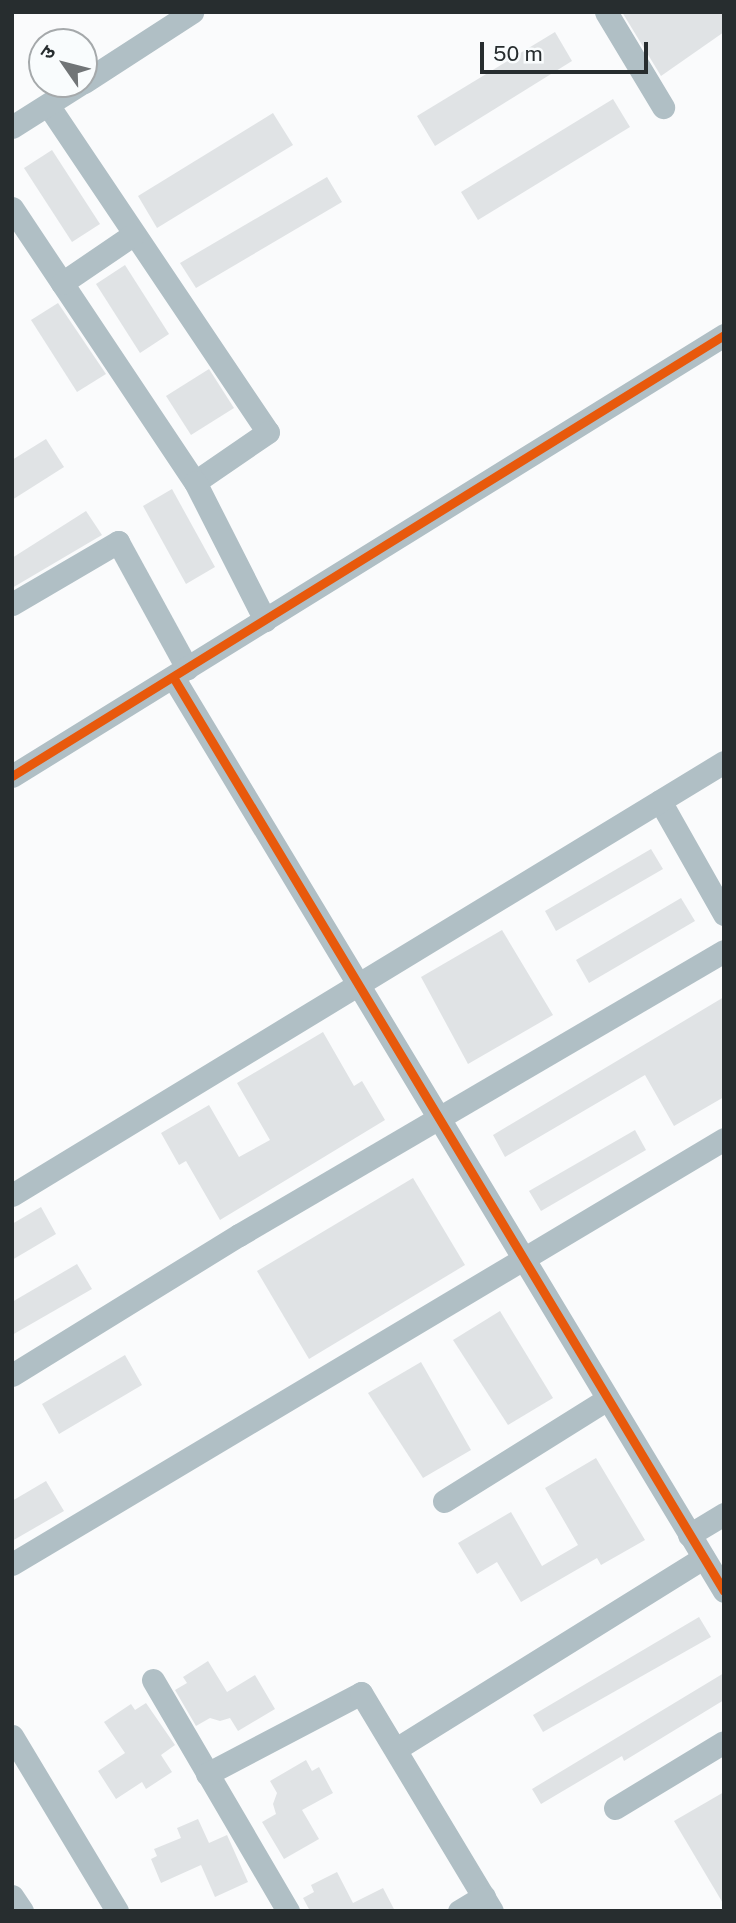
<!DOCTYPE html>
<html>
<head>
<meta charset="utf-8">
<style>
	body { margin:0 }
	#map { position:relative; width:736px; height:1923px; overflow:hidden; background:#fafbfc; font-family:"Public Sans","Noto Sans Devanagari",sans-serif }
	div>[style] { position:absolute }
	.building>* { inset:0; background:#e0e3e5 }
	.minor>* { height:23px; margin:-11.5px; padding:0 11.5px; transform-origin:11.5px; border-radius:11.5px; background:#b0bfc5 }
	.cycleway>* { height:9px; margin:-4.5px; padding:0 4.5px; transform-origin:4.5px; border-radius:4.5px; background:#e8590c }
	span { translate:-50% -50%; white-space:nowrap; text-align:center; line-height:1.15; -webkit-text-stroke:5px #f9fcfd; paint-order:stroke }
	.frame { position:absolute; inset:0; border:14px solid #272d2f; pointer-events:none }
	.north { position:absolute; left:28px; top:28px; width:70px; height:70px; box-sizing:border-box; background:#f9fcfd; border:2px solid #a5a9ab; border-radius:50%; rotate:305deg; font-size:19px; font-weight:700; line-height:28px; text-align:center; color:#272d2f }
	.north::after { content:''; display:block; margin:auto; width:24px; height:32px; background:#717577; clip-path:polygon(50% 0,100% 100%,50% 72%,0 100%) }
	.scale { position:absolute; left:480px; top:42px; width:168px; height:32px; box-sizing:border-box; border:4px solid #272d2f; border-top:0; padding-left:9px; font-size:21px; line-height:24px; white-space:nowrap; color:#272d2f; -webkit-text-stroke:5px #f9fcfd; paint-order:stroke }
</style>
</head>
<body>
<div id="map">
	<div class="building">
		<i style="clip-path:polygon(622px 12px,724px 12px,724px 32px,661px 76px)"></i>
		<i style="clip-path:polygon(555px 32px,572px 61px,435px 146px,417px 116px)"></i>
		<i style="clip-path:polygon(613px 99px,630px 127px,478px 220px,461px 192px)"></i>
		<i style="clip-path:polygon(273px 113px,293px 145px,157px 228px,138px 196px)"></i>
		<i style="clip-path:polygon(52px 150px,100px 224px,72px 242px,24px 168px)"></i>
		<i style="clip-path:polygon(327px 177px,342px 202px,196px 288px,180px 263px)"></i>
		<i style="clip-path:polygon(125px 265px,169px 334px,140px 353px,96px 284px)"></i>
		<i style="clip-path:polygon(58px 303px,106px 374px,77px 392px,31px 320px)"></i>
		<i style="clip-path:polygon(209px 369px,234px 408px,191px 435px,166px 396px)"></i>
		<i style="clip-path:polygon(46px 439px,64px 467px,12px 500px,12px 460px)"></i>
		<i style="clip-path:polygon(172px 489px,215px 567px,186px 584px,143px 506px)"></i>
		<i style="clip-path:polygon(86px 511px,102px 535px,12px 588px,12px 558px)"></i>
		<i style="clip-path:polygon(651px 849px,663px 869px,556px 931px,545px 911px)"></i>
		<i style="clip-path:polygon(681px 898px,695px 921px,589px 983px,576px 960px)"></i>
		<i style="clip-path:polygon(502px 930px,553px 1015px,468px 1064px,421px 977px)"></i>
		<i style="clip-path:polygon(724px 997px,724px 1097px,674px 1126px,645px 1075px,505px 1157px,493px 1135px)"></i>
		<i style="clip-path:polygon(323px 1032px,354px 1086px,362px 1081px,385px 1120px,220px 1220px,186px 1161px,179px 1165px,161px 1133px,209px 1105px,239px 1157px,270px 1140px,237px 1083px)"></i>
		<i style="clip-path:polygon(635px 1130px,646px 1150px,541px 1211px,529px 1191px)"></i>
		<i style="clip-path:polygon(413px 1178px,465px 1265px,309px 1359px,257px 1271px)"></i>
		<i style="clip-path:polygon(41px 1207px,56px 1234px,12px 1260px,12px 1224px)"></i>
		<i style="clip-path:polygon(77px 1264px,92px 1289px,12px 1335px,12px 1302px)"></i>
		<i style="clip-path:polygon(500px 1311px,553px 1398px,508px 1425px,453px 1340px)"></i>
		<i style="clip-path:polygon(125px 1355px,142px 1385px,59px 1434px,42px 1404px)"></i>
		<i style="clip-path:polygon(421px 1362px,471px 1450px,423px 1478px,368px 1393px)"></i>
		<i style="clip-path:polygon(596px 1458px,645px 1540px,601px 1565px,597px 1558px,521px 1602px,497px 1562px,477px 1574px,458px 1543px,511px 1512px,542px 1566px,578px 1545px,545px 1488px)"></i>
		<i style="clip-path:polygon(46px 1481px,64px 1511px,12px 1541px,12px 1501px)"></i>
		<i style="clip-path:polygon(699px 1617px,711px 1637px,543px 1732px,533px 1715px)"></i>
		<i style="clip-path:polygon(208px 1661px,227px 1692px,255px 1675px,275px 1709px,238px 1731px,230px 1718px,220px 1721px,210px 1718px,196px 1726px,175px 1690px,187px 1683px,183px 1677px)"></i>
		<i style="clip-path:polygon(724px 1673px,724px 1700px,624px 1761px,622px 1756px,541px 1804px,532px 1789px)"></i>
		<i style="clip-path:polygon(146px 1703px,175px 1745px,161px 1755px,172px 1772px,146px 1789px,142px 1782px,116px 1799px,98px 1771px,125px 1753px,104px 1722px,131px 1704px,135px 1710px)"></i>
		<i style="clip-path:polygon(306px 1760px,312px 1771px,319px 1767px,333px 1793px,302px 1810px,319px 1839px,284px 1859px,262px 1822px,276px 1814px,273px 1804px,277px 1793px,270px 1781px)"></i>
		<i style="clip-path:polygon(724px 1792px,724px 1905px,674px 1821px)"></i>
		<i style="clip-path:polygon(198px 1819px,209px 1843px,227px 1835px,248px 1882px,215px 1897px,201px 1865px,161px 1883px,151px 1859px,157px 1856px,154px 1849px,181px 1838px,177px 1828px)"></i>
		<i style="clip-path:polygon(337px 1872px,353px 1903px,383px 1888px,395px 1911px,310px 1911px,303px 1898px,314px 1892px,311px 1885px)"></i>
	</div>
	<div class="minor">
		<i style="left:606px;top:12px;width:111px;rotate:59deg"></i>
		<i style="left:84px;top:82px;width:129px;rotate:-32.9deg"></i>
		<i style="left:48px;top:105px;width:394px;rotate:56.1deg"></i>
		<i style="left:268px;top:432px;width:88px;rotate:145.6deg"></i>
		<i style="left:12px;top:127px;width:80px;rotate:-32.3deg"></i>
		<i style="left:12px;top:208px;width:329px;rotate:56.3deg"></i>
		<i style="left:195px;top:482px;width:155px;rotate:63.1deg"></i>
		<i style="left:62px;top:283px;width:87px;rotate:-34.2deg"></i>
		<i style="left:12px;top:604px;width:123px;rotate:-30.3deg"></i>
		<i style="left:118px;top:542px;width:144px;rotate:61.3deg"></i>
		<i style="left:173px;top:677px;width:1067px;rotate:58.92deg"></i>
		<i style="left:12px;top:776px;width:838px;rotate:-31.77deg"></i>
		<i style="left:660px;top:801px;width:130px;rotate:60.5deg"></i>
		<i style="left:12px;top:1195px;width:833px;rotate:-31.31deg"></i>
		<i style="left:12px;top:1375px;width:267px;rotate:-31.7deg"></i>
		<i style="left:239px;top:1235px;width:562px;rotate:-30.35deg"></i>
		<i style="left:444px;top:1501px;width:192px;rotate:-32deg"></i>
		<i style="left:689px;top:1535px;width:41px;rotate:-31deg"></i>
		<i style="left:12px;top:1564px;width:829px;rotate:-30.83deg"></i>
		<i style="left:153px;top:1680px;width:268px;rotate:59.7deg"></i>
		<i style="left:12px;top:1736px;width:204px;rotate:59deg"></i>
		<i style="left:396px;top:1749px;width:362px;rotate:-31.9deg"></i>
		<i style="left:207px;top:1774px;width:174px;rotate:-27.7deg"></i>
		<i style="left:361px;top:1693px;width:254px;rotate:59deg"></i>
		<i style="left:615px;top:1808px;width:127px;rotate:-31.2deg"></i>
		<i style="left:12px;top:1896px;width:18px;rotate:56deg"></i>
		<i style="left:459px;top:1911px;width:29px;rotate:-31deg"></i>
	</div>
	<div class="cycleway">
		<i style="left:173px;top:677px;width:1067px;rotate:58.92deg"></i>
		<i style="left:12px;top:776px;width:838px;rotate:-31.77deg"></i>
	</div>
	<div class="frame"></div>
	<div class="north">उ</div>
	<div class="scale">50 m</div>
</div>
</body>
</html>
